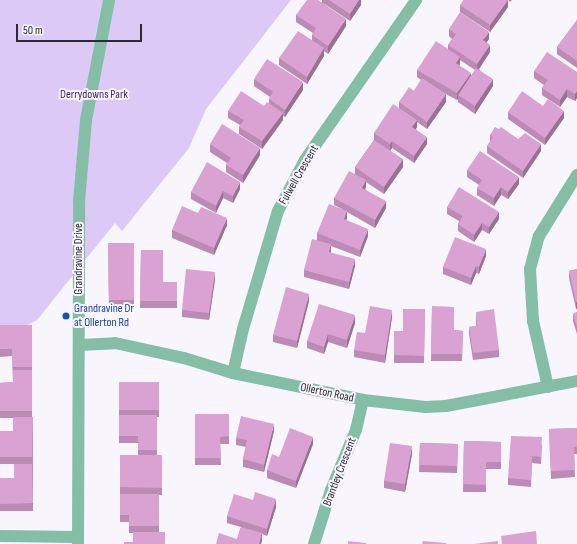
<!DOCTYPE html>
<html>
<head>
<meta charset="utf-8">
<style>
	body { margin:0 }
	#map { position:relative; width:577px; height:544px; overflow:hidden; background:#f8f5fc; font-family:"Sofia Sans Condensed",sans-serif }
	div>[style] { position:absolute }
	.green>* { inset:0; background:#dcc9f6 }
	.minor>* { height:12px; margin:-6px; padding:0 6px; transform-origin:6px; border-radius:6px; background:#84bea7 }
	.wall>* { inset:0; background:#bb8bb5 }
	.shaded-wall>* { inset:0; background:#997194 }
	.building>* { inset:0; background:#daa2d3 }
	.dots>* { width:11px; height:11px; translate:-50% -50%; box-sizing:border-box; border:2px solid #f8f5fc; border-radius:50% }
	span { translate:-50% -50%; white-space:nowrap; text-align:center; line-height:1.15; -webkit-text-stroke:4px #f8f5fc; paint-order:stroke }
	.park-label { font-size:12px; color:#431d65 }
	.street-label { font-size:12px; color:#2e2935 }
	.transit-label { font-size:12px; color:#164399 }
	.left { translate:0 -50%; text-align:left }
	.scale { position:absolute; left:16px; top:24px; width:126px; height:18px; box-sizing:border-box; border:2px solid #2e2935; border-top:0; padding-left:5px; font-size:12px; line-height:14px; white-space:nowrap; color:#2e2935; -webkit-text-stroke:3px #f8f5fc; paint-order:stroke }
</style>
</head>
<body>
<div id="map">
	<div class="green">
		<i style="clip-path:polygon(0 0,291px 0,206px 109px,189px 148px,122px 231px,115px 223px,37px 320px,0 339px)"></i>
	</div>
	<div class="minor">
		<i style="left:80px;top:345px;width:35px;rotate:-3deg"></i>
		<i style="left:115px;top:343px;width:71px;rotate:12.3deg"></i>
		<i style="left:184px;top:358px;width:51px;rotate:17deg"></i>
		<i style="left:233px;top:373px;width:133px;rotate:11.7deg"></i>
		<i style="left:363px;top:400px;width:63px;rotate:6.3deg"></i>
		<i style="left:426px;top:407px;width:20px;rotate:-3deg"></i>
		<i style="left:446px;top:406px;width:133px;rotate:-10.8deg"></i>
		<i style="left:233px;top:373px;width:45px;rotate:-77.2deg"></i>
		<i style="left:243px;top:329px;width:123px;rotate:-73.5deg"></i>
		<i style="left:278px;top:211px;width:58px;rotate:-62.1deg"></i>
		<i style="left:305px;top:160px;width:195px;rotate:-55.2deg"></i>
		<i style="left:548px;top:387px;width:68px;rotate:-102.8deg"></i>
		<i style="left:533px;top:321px;width:52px;rotate:-93.3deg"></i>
		<i style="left:530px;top:269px;width:34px;rotate:-75deg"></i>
		<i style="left:539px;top:236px;width:72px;rotate:-58.1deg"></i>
		<i style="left:0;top:536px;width:78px;rotate:0.7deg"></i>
		<i style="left:78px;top:544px;width:342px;rotate:-89.8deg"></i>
		<i style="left:79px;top:202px;width:82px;rotate:-85.1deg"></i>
		<i style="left:86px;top:120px;width:122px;rotate:-79.1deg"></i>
		<i style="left:314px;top:544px;width:57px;rotate:-72.5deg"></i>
		<i style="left:331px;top:490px;width:65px;rotate:-67.4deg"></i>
		<i style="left:356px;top:430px;width:31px;rotate:-77deg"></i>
	</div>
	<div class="wall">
		<i style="clip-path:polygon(322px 0,361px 0,361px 5px,350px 21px,323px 3px,346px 26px,328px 54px,324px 51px,324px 56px,307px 84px,279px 65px,279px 58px,312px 40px,312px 35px,313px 33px,296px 22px,296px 15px,322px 2px)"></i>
		<i style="clip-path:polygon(464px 0,512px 0,510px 2px,508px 0,508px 7px,490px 32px,460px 12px,460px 5px)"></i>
		<i style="clip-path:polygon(577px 20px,577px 68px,557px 54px,557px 47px)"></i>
		<i style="clip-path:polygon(evenodd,449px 29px,489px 39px,487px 42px,490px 52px,479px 69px,493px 86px,475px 114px,458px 102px,458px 99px,457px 100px,442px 92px,446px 102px,427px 129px,417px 122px,417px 127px,416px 129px,427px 144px,414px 163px,392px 148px,390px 151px,403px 167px,384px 194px,366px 182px,366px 187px,365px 189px,386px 208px,375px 228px,347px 212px,347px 218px,346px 220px,368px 236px,360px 257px,331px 246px,331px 253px,355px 266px,349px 289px,304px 277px,304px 270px,317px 240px,317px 233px,342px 209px,334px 205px,334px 198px,355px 174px,355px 167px,374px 140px,374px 133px,399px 108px,399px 102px,414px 91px,421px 80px,417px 77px,417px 70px,448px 49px,448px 45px,452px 39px,449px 36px,449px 29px,460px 60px,475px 70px,471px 76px,459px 66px,460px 64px,460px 60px)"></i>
		<i style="clip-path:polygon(534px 71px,577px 72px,577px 98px,575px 101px,567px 97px,560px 107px,542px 95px,542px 88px,544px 85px,534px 78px)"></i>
		<i style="clip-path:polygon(254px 79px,303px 90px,285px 117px,283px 116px,283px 120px,262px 149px,239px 134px,239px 127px,240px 125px,228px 118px,228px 111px,264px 106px,269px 104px,269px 99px,270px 97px,254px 86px)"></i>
		<i style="clip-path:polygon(543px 106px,564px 118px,545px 145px,508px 119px,508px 112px)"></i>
		<i style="clip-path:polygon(499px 129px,541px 151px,523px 178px,487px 153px,487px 146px,490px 142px,490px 135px)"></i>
		<i style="clip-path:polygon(210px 144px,260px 155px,243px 183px,226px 172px,226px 165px,227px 163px,210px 152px)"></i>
		<i style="clip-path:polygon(467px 170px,519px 184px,508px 199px,501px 195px,494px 206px,477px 195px,477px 188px,479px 185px,467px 177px)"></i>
		<i style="clip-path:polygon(240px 189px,233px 203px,223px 198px,216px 213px,191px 199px,191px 192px)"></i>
		<i style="clip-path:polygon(447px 207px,499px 219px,489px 234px,482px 230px,474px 242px,458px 231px,458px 224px,459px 221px,447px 214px)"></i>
		<i style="clip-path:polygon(227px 225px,214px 255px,172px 238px,172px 230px)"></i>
		<i style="clip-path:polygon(108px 243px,134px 243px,134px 307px,109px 307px)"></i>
		<i style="clip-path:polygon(141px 250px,163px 282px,177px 282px,177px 308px,140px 308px)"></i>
		<i style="clip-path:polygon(486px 256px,479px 274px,476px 273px,471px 285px,443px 274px,443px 267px)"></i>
		<i style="clip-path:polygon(577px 269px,576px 309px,569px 278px,569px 271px)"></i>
		<i style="clip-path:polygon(215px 279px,209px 320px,182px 317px,182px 310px)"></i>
		<i style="clip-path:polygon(309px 301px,297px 348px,273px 342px,273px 335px)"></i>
		<i style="clip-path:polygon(432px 306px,454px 330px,463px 331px,462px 361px,431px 361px)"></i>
		<i style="clip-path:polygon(425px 309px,424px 363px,394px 363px,394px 331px,403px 331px)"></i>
		<i style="clip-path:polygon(476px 312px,499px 350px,499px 357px,473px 360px,469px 334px,469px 327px,476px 326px)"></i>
		<i style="clip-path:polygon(577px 312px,577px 334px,573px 321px,573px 314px)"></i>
		<i style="clip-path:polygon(392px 317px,385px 363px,354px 357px,354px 350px,365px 333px)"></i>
		<i style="clip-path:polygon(355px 323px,347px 348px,328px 342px,324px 354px,307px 348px,307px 341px)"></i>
		<i style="clip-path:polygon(0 325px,32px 325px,32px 417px,33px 417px,33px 511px,0 511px,0 478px,14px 478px,14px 464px,0 464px,0 431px,13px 431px,13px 418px,0 418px,0 383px,13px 382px,12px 356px,0 357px)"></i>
		<i style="clip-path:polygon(119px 382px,159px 382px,159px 417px,157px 417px,157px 455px,162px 462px,162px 495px,159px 495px,159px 532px,133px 542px,133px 533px,129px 533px,129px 522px,120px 522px,120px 455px,138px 455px,138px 443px,119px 443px)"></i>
		<i style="clip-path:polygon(195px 414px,229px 414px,229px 444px,220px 444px,221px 465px,195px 465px)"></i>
		<i style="clip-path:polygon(577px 428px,577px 454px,574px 454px,575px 477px,551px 479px,549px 429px)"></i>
		<i style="clip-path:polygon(274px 431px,264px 472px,243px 467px,243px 459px,246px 447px,236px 445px,236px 438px)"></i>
		<i style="clip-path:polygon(464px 441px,501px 442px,501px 469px,486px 469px,486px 492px,463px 492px)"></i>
		<i style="clip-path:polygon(420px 443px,458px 444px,457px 473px,419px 472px)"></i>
		<i style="clip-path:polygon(313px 444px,296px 488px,267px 478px,267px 470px,279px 457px)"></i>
		<i style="clip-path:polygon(542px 444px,541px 464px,532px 463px,531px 487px,508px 485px,508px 478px)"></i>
		<i style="clip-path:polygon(412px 454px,405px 492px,384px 488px,384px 481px)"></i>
		<i style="clip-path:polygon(253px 500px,276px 507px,267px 536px,262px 534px,262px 541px,216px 544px,237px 539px,241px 527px,227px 523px,227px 516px)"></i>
	</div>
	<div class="shaded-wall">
		<i style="clip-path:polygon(358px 0,361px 0,361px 5px,350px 21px,350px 14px)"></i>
		<i style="clip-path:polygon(508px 0,508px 7px,490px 32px,490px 25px)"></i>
		<i style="clip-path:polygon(346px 19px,346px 26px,328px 54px,328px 46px)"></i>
		<i style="clip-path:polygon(489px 32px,489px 39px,483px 47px,483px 40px)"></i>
		<i style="clip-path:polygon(490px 45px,490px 52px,477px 72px,477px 64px)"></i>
		<i style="clip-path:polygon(324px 48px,324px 56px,307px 84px,307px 77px)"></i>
		<i style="clip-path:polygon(460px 57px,460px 64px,456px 71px,456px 63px)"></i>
		<i style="clip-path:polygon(471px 73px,471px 81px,458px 95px,458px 99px,457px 100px,457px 93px)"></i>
		<i style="clip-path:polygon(493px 79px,493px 86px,475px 114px,475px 106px)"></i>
		<i style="clip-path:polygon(303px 82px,303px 90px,285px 117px,285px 110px)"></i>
		<i style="clip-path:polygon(567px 89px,567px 97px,560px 107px,560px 100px)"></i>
		<i style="clip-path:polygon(577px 91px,577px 98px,575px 101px,575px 94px)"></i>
		<i style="clip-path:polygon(446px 94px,446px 102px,427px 129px,427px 122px)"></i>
		<i style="clip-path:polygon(564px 111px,564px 118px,545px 145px,545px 138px)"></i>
		<i style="clip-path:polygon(283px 113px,283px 120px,262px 149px,262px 141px)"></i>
		<i style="clip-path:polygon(417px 120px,417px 127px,412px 134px,412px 127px)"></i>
		<i style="clip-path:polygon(427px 137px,427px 144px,414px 163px,414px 156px)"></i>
		<i style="clip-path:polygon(392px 141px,392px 148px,390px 151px,390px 144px)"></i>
		<i style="clip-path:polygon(541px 144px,541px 151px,523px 178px,523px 171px)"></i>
		<i style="clip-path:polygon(260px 148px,260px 155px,243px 183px,243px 175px)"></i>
		<i style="clip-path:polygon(403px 159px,403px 167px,384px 194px,384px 187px)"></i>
		<i style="clip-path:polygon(519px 177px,519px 184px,508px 199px,508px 192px)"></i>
		<i style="clip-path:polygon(366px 180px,366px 187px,362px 195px,362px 188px)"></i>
		<i style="clip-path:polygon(240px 182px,240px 189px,233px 203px,233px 196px)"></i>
		<i style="clip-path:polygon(501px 187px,501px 195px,494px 206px,494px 198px)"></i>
		<i style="clip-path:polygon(223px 191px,223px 198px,216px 213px,216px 206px)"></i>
		<i style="clip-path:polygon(386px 201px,386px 208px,375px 228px,375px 220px)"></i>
		<i style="clip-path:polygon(347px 211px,347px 218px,344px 226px,344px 219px)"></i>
		<i style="clip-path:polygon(499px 212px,499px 219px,489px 234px,489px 227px)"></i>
		<i style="clip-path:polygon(227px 218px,227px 225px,214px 255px,214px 248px)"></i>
		<i style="clip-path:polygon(482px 223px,482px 230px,474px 242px,474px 235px)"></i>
		<i style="clip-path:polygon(368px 229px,368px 236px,360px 257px,360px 250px)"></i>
		<i style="clip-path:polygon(331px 244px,331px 251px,329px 259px,329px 252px)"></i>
		<i style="clip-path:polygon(486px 249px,486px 256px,479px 274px,479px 267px)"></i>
		<i style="clip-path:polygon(355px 259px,355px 266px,349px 289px,349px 282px)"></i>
		<i style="clip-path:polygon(476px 266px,476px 273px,471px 285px,471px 278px)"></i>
		<i style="clip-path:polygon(215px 272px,215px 279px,209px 320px,209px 313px)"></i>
		<i style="clip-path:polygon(309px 294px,309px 301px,297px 348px,297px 341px)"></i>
		<i style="clip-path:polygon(576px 302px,577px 302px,577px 309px,576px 309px)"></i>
		<i style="clip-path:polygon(392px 310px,392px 317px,385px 363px,385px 355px)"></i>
		<i style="clip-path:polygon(355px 315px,355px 323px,347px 348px,347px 340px)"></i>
		<i style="clip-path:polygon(328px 334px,328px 342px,324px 354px,324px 347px)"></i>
		<i style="clip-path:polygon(274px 424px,274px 431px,264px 472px,264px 465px)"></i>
		<i style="clip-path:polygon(313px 437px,313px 444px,296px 488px,296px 481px)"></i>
		<i style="clip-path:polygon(412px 446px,412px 454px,405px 492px,405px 484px)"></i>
		<i style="clip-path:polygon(276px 499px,276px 507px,267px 536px,267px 529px)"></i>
		<i style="clip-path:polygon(262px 533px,262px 541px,261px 544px,259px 544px)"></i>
	</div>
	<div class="building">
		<i style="clip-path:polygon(307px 0,318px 0,346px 19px,328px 46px,312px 35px,316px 28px,296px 15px)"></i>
		<i style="clip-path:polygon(329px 0,359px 0,350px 14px)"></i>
		<i style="clip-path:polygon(464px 0,508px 0,490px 25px,460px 5px)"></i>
		<i style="clip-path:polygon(460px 12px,489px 32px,483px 40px,490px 45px,477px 64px,448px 45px,456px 34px,449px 29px)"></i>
		<i style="clip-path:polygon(577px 20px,577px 61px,557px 47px)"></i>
		<i style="clip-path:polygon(298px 31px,324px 48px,307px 77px,279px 58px)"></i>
		<i style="clip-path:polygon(436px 41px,460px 57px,456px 63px,471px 73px,457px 93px,417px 70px)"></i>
		<i style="clip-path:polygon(547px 52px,577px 72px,577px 91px,575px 94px,567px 89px,560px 100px,542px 88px,548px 80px,534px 71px)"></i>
		<i style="clip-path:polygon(267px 59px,303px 82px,285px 110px,269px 99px,273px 92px,254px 79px)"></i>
		<i style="clip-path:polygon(476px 68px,493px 79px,475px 106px,458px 95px)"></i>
		<i style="clip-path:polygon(422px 78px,446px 94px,427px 122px,399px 102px,409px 87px,414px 91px)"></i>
		<i style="clip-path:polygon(241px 91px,264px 106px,267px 102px,283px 113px,262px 141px,239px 127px,244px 120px,228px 111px)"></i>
		<i style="clip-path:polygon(522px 91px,543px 106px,548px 99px,564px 111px,545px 138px,508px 112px)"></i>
		<i style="clip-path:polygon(393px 104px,417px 120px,412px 127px,427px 137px,414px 156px,392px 141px,390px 144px,374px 133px)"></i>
		<i style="clip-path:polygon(222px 124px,260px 148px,243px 175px,226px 165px,231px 158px,210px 144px)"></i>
		<i style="clip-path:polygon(495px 127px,499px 129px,501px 127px,518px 139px,525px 133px,541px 144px,523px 171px,487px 146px,493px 137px,490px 135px)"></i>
		<i style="clip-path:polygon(374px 140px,403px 159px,384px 187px,355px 167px)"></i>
		<i style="clip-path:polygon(480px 151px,519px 177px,508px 192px,501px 187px,494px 198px,477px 188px,482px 180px,467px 170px)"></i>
		<i style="clip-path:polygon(207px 162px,240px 182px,233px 196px,223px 191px,216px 206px,191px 192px)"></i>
		<i style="clip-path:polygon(349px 171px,366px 180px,362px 188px,386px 201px,375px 220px,334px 198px)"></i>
		<i style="clip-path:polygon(459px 187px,499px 212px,489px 227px,482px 223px,474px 235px,458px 224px,463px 216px,447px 207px)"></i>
		<i style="clip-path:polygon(329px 204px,347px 211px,344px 219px,368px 229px,360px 250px,317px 233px)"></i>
		<i style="clip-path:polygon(182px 206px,198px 213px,201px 207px,227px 218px,214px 248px,172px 230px)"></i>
		<i style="clip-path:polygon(455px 237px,486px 249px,479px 267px,476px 266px,471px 278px,443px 267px)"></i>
		<i style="clip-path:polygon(312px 239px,331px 244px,329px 252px,355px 259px,349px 282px,304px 270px)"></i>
		<i style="clip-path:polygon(108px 243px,134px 243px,134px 300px,109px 300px)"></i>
		<i style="clip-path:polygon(141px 250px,163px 250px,163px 282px,177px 282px,177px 301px,140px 301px)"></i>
		<i style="clip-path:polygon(186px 269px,215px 272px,209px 313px,182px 310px)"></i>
		<i style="clip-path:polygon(577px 269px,577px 302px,576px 302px,569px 271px)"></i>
		<i style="clip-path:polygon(286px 287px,309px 294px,297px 341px,273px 335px)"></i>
		<i style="clip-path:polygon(319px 304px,355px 315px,347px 340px,328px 334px,324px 347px,307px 341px)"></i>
		<i style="clip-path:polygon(370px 306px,392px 310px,385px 355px,354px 350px,357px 332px,365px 333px)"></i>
		<i style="clip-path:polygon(432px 306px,454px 307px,454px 330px,463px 331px,462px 354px,431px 354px)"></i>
		<i style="clip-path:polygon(403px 309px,425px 309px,424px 356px,394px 355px,394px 331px,403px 331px)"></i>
		<i style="clip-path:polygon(494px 309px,499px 350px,473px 353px,469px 327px,477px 326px,476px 312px)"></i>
		<i style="clip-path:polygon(577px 312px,577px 327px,573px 314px)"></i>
		<i style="clip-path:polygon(0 325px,32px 325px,32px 367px,12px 367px,12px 349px,0 349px)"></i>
		<i style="clip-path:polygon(13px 370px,32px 370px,32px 411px,0 411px,0 383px,13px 382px)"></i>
		<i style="clip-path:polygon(119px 382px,159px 382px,159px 410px,119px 410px)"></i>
		<i style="clip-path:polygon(195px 414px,229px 414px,229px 436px,220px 437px,221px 458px,195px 458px)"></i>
		<i style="clip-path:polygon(119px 415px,157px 415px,157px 450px,138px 450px,138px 436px,119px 436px)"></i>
		<i style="clip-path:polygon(241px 416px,274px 424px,264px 465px,243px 459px,247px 440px,236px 438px)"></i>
		<i style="clip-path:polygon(13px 417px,33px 417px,32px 457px,0 457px,0 431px,13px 431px)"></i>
		<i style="clip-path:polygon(290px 428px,313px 437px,296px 481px,267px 470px,272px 454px,279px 457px)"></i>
		<i style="clip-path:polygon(577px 428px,577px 447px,574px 447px,575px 470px,551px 471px,549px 429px)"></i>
		<i style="clip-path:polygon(511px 436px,542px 437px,541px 457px,532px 456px,531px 480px,508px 478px)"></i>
		<i style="clip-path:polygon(464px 441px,501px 442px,501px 462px,486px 462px,486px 485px,463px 484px)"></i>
		<i style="clip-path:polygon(390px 443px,412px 446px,405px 484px,384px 481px)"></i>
		<i style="clip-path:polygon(420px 443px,458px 444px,457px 466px,419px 465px)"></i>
		<i style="clip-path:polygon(120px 455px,162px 455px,162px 488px,120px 487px)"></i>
		<i style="clip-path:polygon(14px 464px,32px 464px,33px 503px,0 504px,0 478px,14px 478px)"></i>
		<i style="clip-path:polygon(255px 492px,276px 499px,267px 529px,227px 516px,234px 494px,253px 500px)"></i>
		<i style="clip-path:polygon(120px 494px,159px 494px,159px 526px,129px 526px,129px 515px,120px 515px)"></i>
		<i style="clip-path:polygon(241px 527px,262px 533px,259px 544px,216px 544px,219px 533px,237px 539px)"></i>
		<i style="clip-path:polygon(536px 531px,537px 544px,502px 544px,501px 536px)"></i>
		<i style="clip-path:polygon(133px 532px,165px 532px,165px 544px,124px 544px,124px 542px,133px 542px)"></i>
		<i style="clip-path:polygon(348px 541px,366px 543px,366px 544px,348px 544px)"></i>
		<i style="clip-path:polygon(423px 541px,446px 543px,446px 544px,422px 544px)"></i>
		<i style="clip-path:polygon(498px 541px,498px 544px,474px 544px)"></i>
	</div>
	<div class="dots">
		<i style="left:66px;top:316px;background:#1a4fb4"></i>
	</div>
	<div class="park-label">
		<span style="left:94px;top:95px">Derrydowns Park</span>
	</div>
	<div class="street-label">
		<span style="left:299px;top:175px;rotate:-60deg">Fulwell Crescent</span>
		<span style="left:79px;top:259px;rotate:-90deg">Grandravine Drive</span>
		<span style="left:327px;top:393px;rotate:12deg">Ollerton Road</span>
		<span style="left:340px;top:472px;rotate:-69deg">Brantley Crescent</span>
	</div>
	<div class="transit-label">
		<span class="left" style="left:74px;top:316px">Grandravine Dr<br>at Ollerton Rd</span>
	</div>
	<div class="scale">50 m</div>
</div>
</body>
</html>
